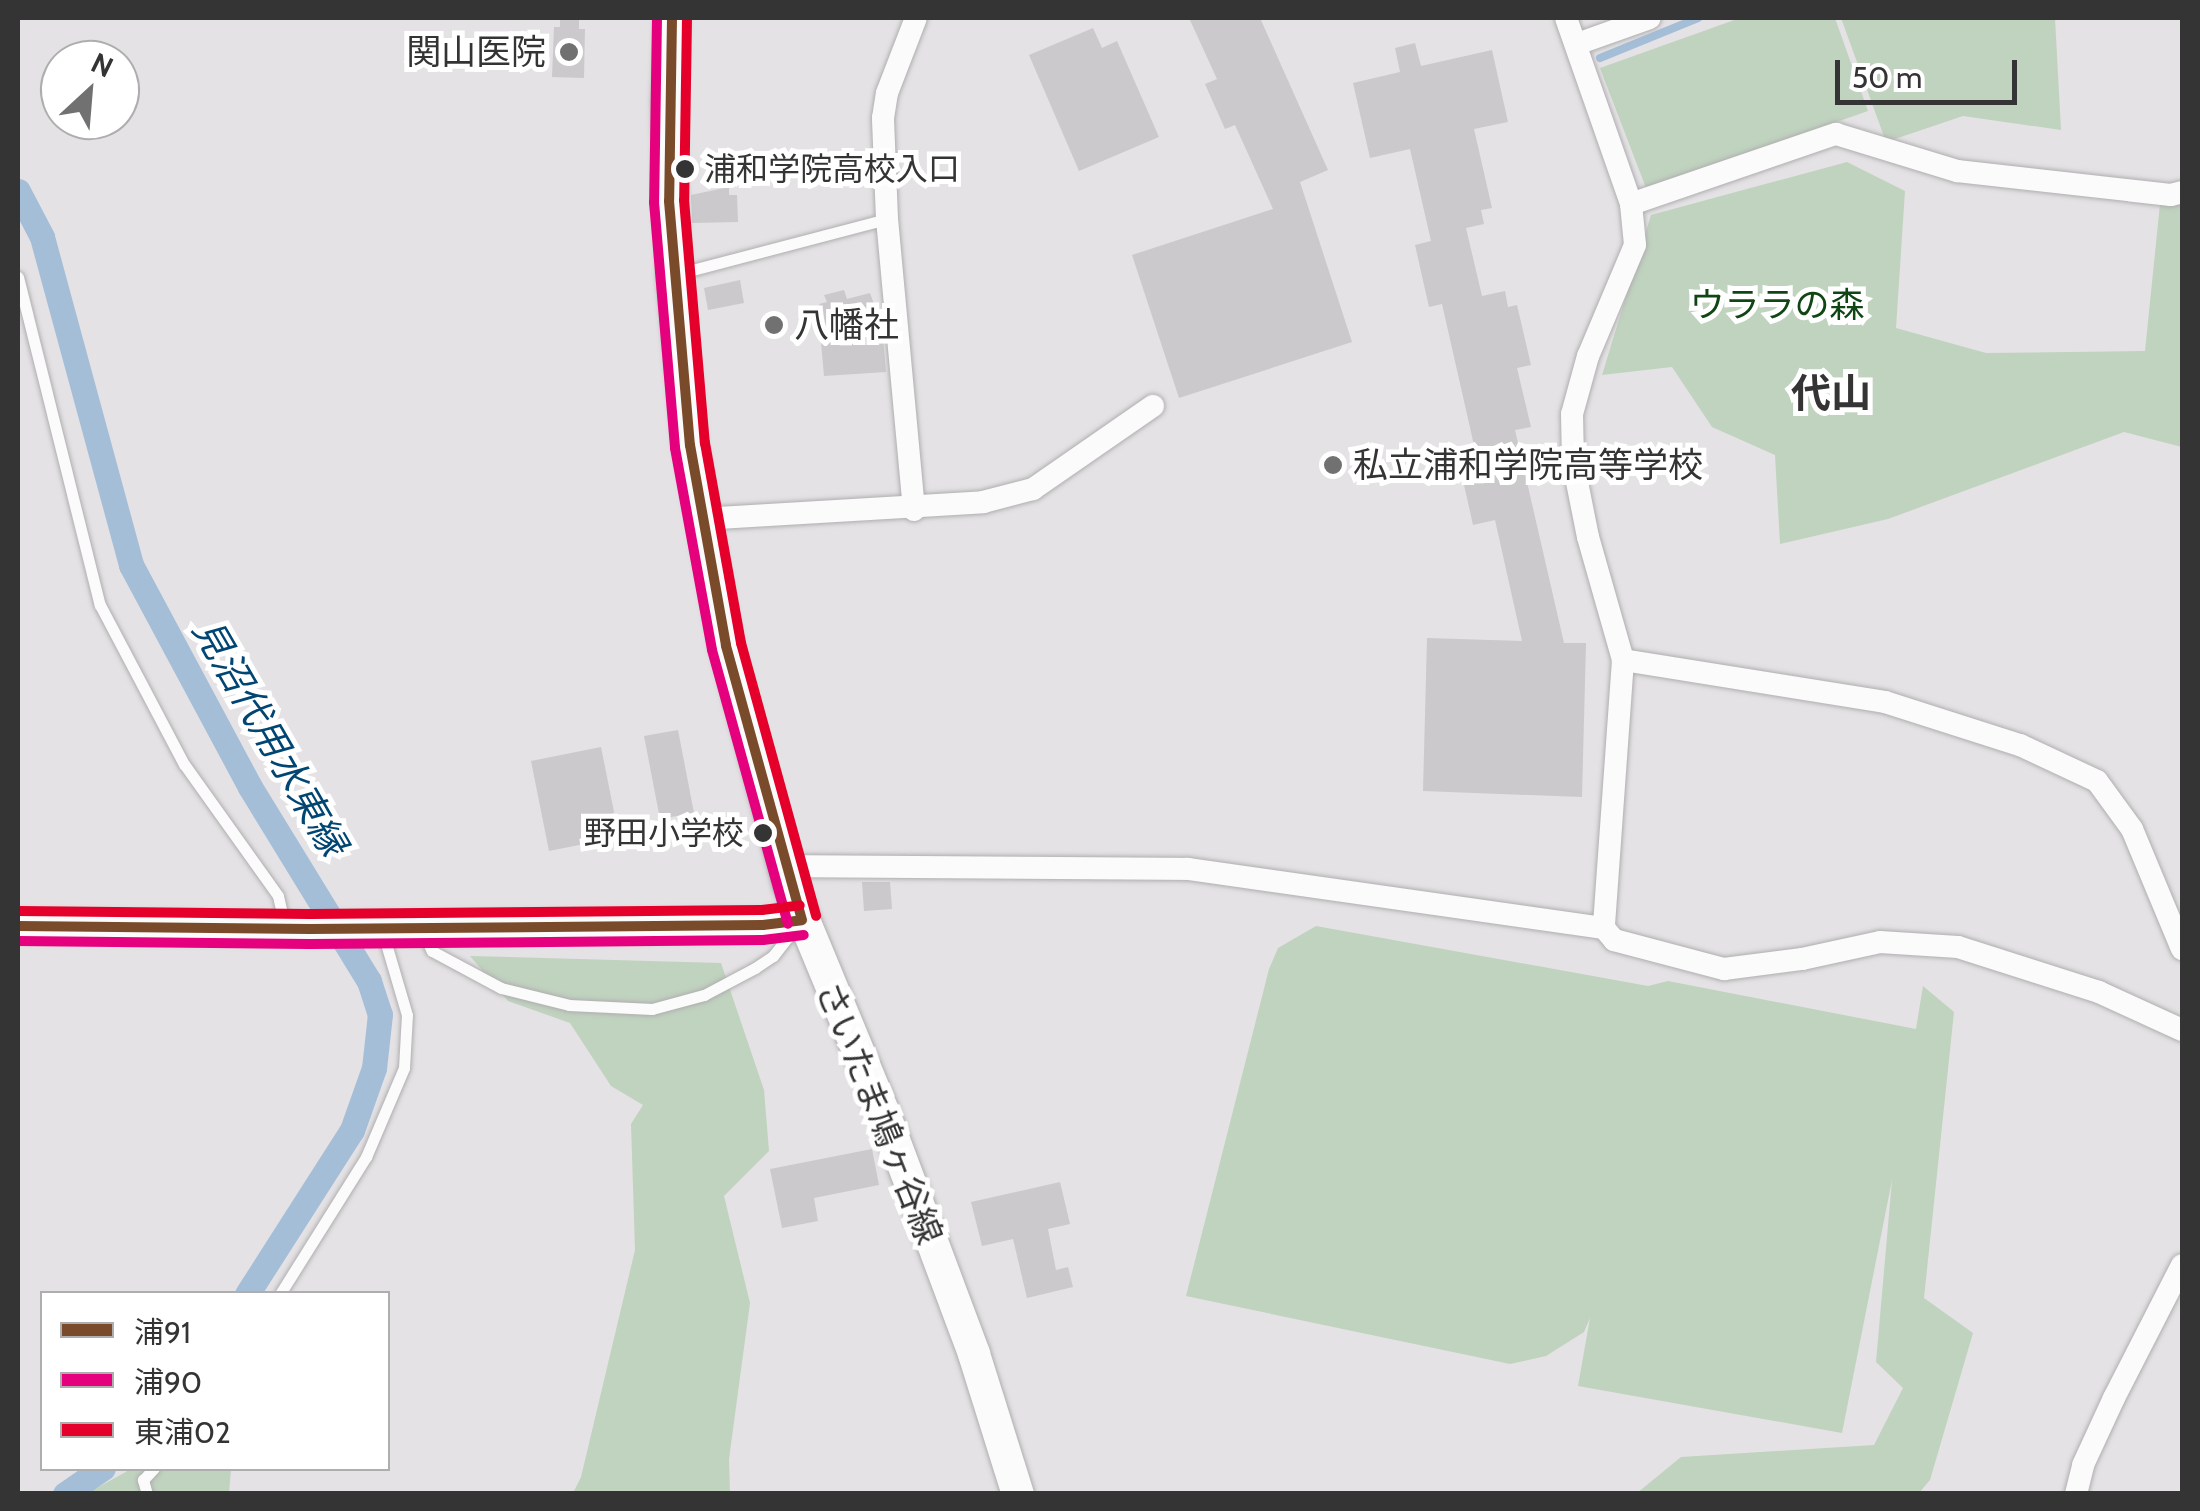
<!DOCTYPE html>
<html>
<head>
<meta charset="utf-8">
<style>
	body { margin:0 }
	#map { position:relative; width:2200px; height:1511px; overflow:hidden; background:#e4e2e4; font-family:Cabin,"Noto Sans JP",sans-serif }
	div>[style] { position:absolute }
	.green>* { inset:0; background:#c0d3bf }
	.stream>* { height:8px; margin:-4px; padding:0 4px; transform-origin:4px; border-radius:4px; background:#a4bed8 }
	.canal>* { height:25px; margin:-12.5px; padding:0 12.5px; transform-origin:12.5px; border-radius:12.5px; background:#a4bed8 }
	.building>* { inset:0; background:#cbc9cb }
	.roads { filter:drop-shadow(0 0 2px #b0aeb0) drop-shadow(0 0 2px #b0aeb0) }
	.lane>* { height:11px; margin:-5.5px; padding:0 5.5px; transform-origin:5.5px; border-radius:5.5px; background:#fbfbfb }
	.street>* { height:22px; margin:-11px; padding:0 11px; transform-origin:11px; border-radius:11px; background:#fbfbfb }
	.secondary>* { height:32px; margin:-16px; padding:0 16px; transform-origin:16px; border-radius:16px; background:#fbfbfb }
	.bus-1>* { height:10px; margin:-5px; padding:0 5px; transform-origin:5px; border-radius:5px; background:#7a4b2a }
	.bus-2>* { height:10px; margin:-5px; padding:0 5px; transform-origin:5px; border-radius:5px; background:#e5007d }
	.bus-3>* { height:10px; margin:-5px; padding:0 5px; transform-origin:5px; border-radius:5px; background:#e4002b }
	.dots>* { width:28px; height:28px; translate:-50% -50%; box-sizing:border-box; border:5px solid #fff; border-radius:50% }
	span { translate:-50% -50%; white-space:nowrap; text-align:center; line-height:1.15; -webkit-text-stroke:10px #fff; paint-order:stroke }
	.bus-label { font-size:32px; color:#353435 }
	.left { translate:0 -50%; text-align:left }
	.right { translate:-100% -50%; text-align:right }
	.poi-label { font-size:35px; color:#353435 }
	.park-label { font-size:35px; color:#104614 }
	.street-label { font-size:35px; color:#353435 }
	.water-label { font-size:38px; color:#014572; font-style:italic }
	.quarter-label { font-size:40px; color:#353435; font-weight:700 }
	.frame { position:absolute; inset:0; border:20px solid #353435; pointer-events:none }
	.legend { position:absolute; left:40px; top:1291px; width:350px; height:180px; box-sizing:border-box; background:#fff; border:2px solid #aeaeae; margin:0; padding:12px 18px; list-style:none; font-size:30px; color:#353435 }
	.legend li { display:flex; align-items:center; gap:20px; height:50px }
	.legend b { width:50px; border:2px solid #aeaeae }
	.north { position:absolute; left:40px; top:40px; width:100px; height:100px; box-sizing:border-box; background:#fff; border:2px solid #aeaeae; border-radius:50%; rotate:26deg; font-size:28px; font-weight:700; line-height:40px; text-align:center; color:#353435 }
	.north::after { content:''; display:block; margin:auto; width:35px; height:45px; background:#727172; clip-path:polygon(50% 0,100% 100%,50% 72%,0 100%) }
	.scale { position:absolute; left:1835px; top:60px; width:182px; height:45px; box-sizing:border-box; border:5px solid #353435; border-top:0; padding-left:12px; font-size:30px; line-height:35px; white-space:nowrap; color:#353435; -webkit-text-stroke:8px #fff; paint-order:stroke }
</style>
</head>
<body>
<div id="map">
	<div class="green">
		<i style="clip-path:polygon(1740px 18px,1835px 18px,1868px 111px,1646px 188px,1600px 68px)"></i>
		<i style="clip-path:polygon(1841px 18px,2055px 18px,2061px 130px,1963px 116px,1886px 142px)"></i>
		<i style="clip-path:polygon(1847px 162px,1905px 191px,1896px 328px,1986px 353px,2145px 351px,2160px 204px,2182px 205px,2182px 447px,2124px 432px,1888px 519px,1780px 544px,1775px 455px,1712px 427px,1672px 367px,1602px 375px,1651px 215px)"></i>
		<i style="clip-path:polygon(1316px 926px,1648px 986px,1668px 981px,1916px 1029px,1923px 986px,1954px 1012px,1924px 1298px,1973px 1333px,1930px 1480px,1919px 1493px,1637px 1493px,1681px 1457px,1874px 1445px,1903px 1388px,1876px 1362px,1892px 1180px,1842px 1433px,1578px 1386px,1590px 1318px,1584px 1332px,1546px 1356px,1510px 1364px,1186px 1296px,1269px 969px,1278px 948px)"></i>
		<i style="clip-path:polygon(470px 956px,721px 963px,764px 1090px,769px 1151px,724px 1196px,750px 1303px,729px 1459px,730px 1493px,573px 1493px,581px 1477px,635px 1250px,631px 1124px,643px 1105px,611px 1086px,570px 1023px,508px 1001px)"></i>
		<i style="clip-path:polygon(131px 1469px,231px 1469px,229px 1493px,86px 1494px)"></i>
	</div>
	<div class="stream">
		<i style="left:1600px;top:58px;width:106px;rotate:-22.2deg"></i>
	</div>
	<div class="canal">
		<i style="left:18px;top:191px;width:52px;rotate:62.4deg"></i>
		<i style="left:42px;top:237px;width:340px;rotate:74.8deg"></i>
		<i style="left:131px;top:565px;width:252px;rotate:61.8deg"></i>
		<i style="left:250px;top:787px;width:228px;rotate:58.5deg"></i>
		<i style="left:369px;top:981px;width:35px;rotate:72deg"></i>
		<i style="left:380px;top:1014px;width:54px;rotate:96.3deg"></i>
		<i style="left:374px;top:1068px;width:66px;rotate:109.5deg"></i>
		<i style="left:352px;top:1130px;width:195px;rotate:122.6deg"></i>
		<i style="left:65px;top:1494px;width:46px;rotate:-34.4deg"></i>
	</div>
	<div class="building">
		<i style="clip-path:polygon(560px 18px,579px 18px,579px 29px,585px 29px,584px 78px,552px 77px,554px 27px,560px 27px)"></i>
		<i style="clip-path:polygon(1189px 18px,1260px 18px,1328px 170px,1300px 182px,1352px 342px,1179px 398px,1132px 255px,1273px 209px,1235px 125px,1225px 129px,1205px 84px,1217px 79px)"></i>
		<i style="clip-path:polygon(1093px 28px,1102px 48px,1117px 41px,1159px 137px,1079px 171px,1029px 55px)"></i>
		<i style="clip-path:polygon(1415px 43px,1421px 66px,1492px 50px,1508px 122px,1474px 129px,1492px 208px,1481px 210px,1484px 224px,1466px 228px,1482px 296px,1505px 291px,1508px 307px,1517px 305px,1531px 365px,1517px 368px,1531px 427px,1515px 430px,1564px 643px,1586px 643px,1582px 797px,1423px 791px,1427px 638px,1522px 641px,1495px 520px,1473px 525px,1458px 458px,1476px 454px,1442px 304px,1429px 307px,1415px 245px,1431px 241px,1410px 149px,1370px 158px,1353px 83px,1400px 72px,1395px 48px)"></i>
		<i style="clip-path:polygon(729px 187px,729px 195px,737px 195px,738px 222px,692px 223px,691px 195px)"></i>
		<i style="clip-path:polygon(740px 280px,744px 303px,708px 310px,704px 288px)"></i>
		<i style="clip-path:polygon(844px 290px,847px 299px,870px 293px,882px 326px,886px 372px,824px 376px,820px 331px,826px 330px,819px 304px,827px 302px,824px 295px)"></i>
		<i style="clip-path:polygon(678px 730px,694px 813px,660px 819px,644px 736px)"></i>
		<i style="clip-path:polygon(601px 747px,619px 837px,549px 851px,531px 761px)"></i>
		<i style="clip-path:polygon(862px 882px,890px 882px,892px 909px,864px 911px)"></i>
		<i style="clip-path:polygon(872px 1149px,879px 1185px,814px 1198px,818px 1221px,782px 1228px,770px 1169px)"></i>
		<i style="clip-path:polygon(1060px 1182px,1070px 1224px,1048px 1229px,1056px 1270px,1068px 1267px,1073px 1287px,1027px 1298px,1013px 1239px,982px 1246px,971px 1202px)"></i>
	</div>
	<div class="roads">
		<div class="lane">
			<i style="left:677px;top:274px;width:217px;rotate:-14.7deg"></i>
			<i style="left:18px;top:277px;width:338px;rotate:76deg"></i>
			<i style="left:100px;top:605px;width:180px;rotate:62.2deg"></i>
			<i style="left:184px;top:764px;width:162px;rotate:54.5deg"></i>
			<i style="left:278px;top:896px;width:31px;rotate:77deg"></i>
			<i style="left:422px;top:930px;width:23px;rotate:65deg"></i>
			<i style="left:432px;top:951px;width:78px;rotate:28.2deg"></i>
			<i style="left:501px;top:988px;width:70px;rotate:14deg"></i>
			<i style="left:569px;top:1005px;width:83px;rotate:2.8deg"></i>
			<i style="left:652px;top:1009px;width:54px;rotate:-15.1deg"></i>
			<i style="left:704px;top:995px;width:58px;rotate:-27.9deg"></i>
			<i style="left:755px;top:968px;width:22px;rotate:-34deg"></i>
			<i style="left:773px;top:956px;width:37px;rotate:-52deg"></i>
			<i style="left:280px;top:1294px;width:162px;rotate:-57.9deg"></i>
			<i style="left:366px;top:1157px;width:97px;rotate:-66.9deg"></i>
			<i style="left:404px;top:1068px;width:53px;rotate:-86.8deg"></i>
			<i style="left:407px;top:1015px;width:89px;rotate:-106.4deg"></i>
			<i style="left:147px;top:1494px;width:15px;rotate:-106deg"></i>
			<i style="left:143px;top:1480px;width:16px;rotate:-47deg"></i>
		</div>
		<div class="street">
			<i style="left:1566px;top:18px;width:197px;rotate:70.7deg"></i>
			<i style="left:1631px;top:204px;width:41px;rotate:84.4deg"></i>
			<i style="left:1635px;top:245px;width:121px;rotate:112.9deg"></i>
			<i style="left:1588px;top:356px;width:60px;rotate:105.4deg"></i>
			<i style="left:1572px;top:414px;width:48px;rotate:88.8deg"></i>
			<i style="left:1573px;top:462px;width:76px;rotate:78.7deg"></i>
			<i style="left:1588px;top:537px;width:128px;rotate:74.1deg"></i>
			<i style="left:1623px;top:660px;width:269px;rotate:94.1deg"></i>
			<i style="left:1604px;top:928px;width:16px;rotate:50deg"></i>
			<i style="left:1614px;top:940px;width:114px;rotate:14.8deg"></i>
			<i style="left:1724px;top:969px;width:79px;rotate:-7.3deg"></i>
			<i style="left:1802px;top:959px;width:80px;rotate:-12.3deg"></i>
			<i style="left:1880px;top:942px;width:78px;rotate:3.7deg"></i>
			<i style="left:1958px;top:947px;width:148px;rotate:17.7deg"></i>
			<i style="left:2099px;top:992px;width:91px;rotate:24.6deg"></i>
			<i style="left:1577px;top:44px;width:77px;rotate:-19.6deg"></i>
			<i style="left:1631px;top:204px;width:217px;rotate:-18.9deg"></i>
			<i style="left:1836px;top:134px;width:127px;rotate:17deg"></i>
			<i style="left:1957px;top:171px;width:215px;rotate:6.4deg"></i>
			<i style="left:2171px;top:195px;width:11px;rotate:-15deg"></i>
			<i style="left:914px;top:510px;width:292px;rotate:-95.3deg"></i>
			<i style="left:887px;top:219px;width:101px;rotate:-92.3deg"></i>
			<i style="left:883px;top:118px;width:25px;rotate:-81deg"></i>
			<i style="left:887px;top:93px;width:80px;rotate:-68.9deg"></i>
			<i style="left:701px;top:519px;width:283px;rotate:-3.4deg"></i>
			<i style="left:983px;top:502px;width:52px;rotate:-14.6deg"></i>
			<i style="left:1033px;top:489px;width:146px;rotate:-34.7deg"></i>
			<i style="left:1623px;top:660px;width:265px;rotate:9.1deg"></i>
			<i style="left:1885px;top:702px;width:142px;rotate:17.7deg"></i>
			<i style="left:2020px;top:745px;width:85px;rotate:25.1deg"></i>
			<i style="left:2097px;top:781px;width:59px;rotate:53.9deg"></i>
			<i style="left:2132px;top:829px;width:130px;rotate:67.4deg"></i>
			<i style="left:784px;top:866px;width:404px;rotate:0.4deg"></i>
			<i style="left:1188px;top:869px;width:420px;rotate:8.1deg"></i>
			<i style="left:2076px;top:1494px;width:30px;rotate:-76deg"></i>
			<i style="left:2083px;top:1465px;width:74px;rotate:-65.2deg"></i>
			<i style="left:2114px;top:1398px;width:149px;rotate:-62.9deg"></i>
		</div>
		<div class="secondary">
			<i style="left:672px;top:18px;width:84px;rotate:92.7deg"></i>
			<i style="left:668px;top:102px;width:173px;rotate:88.3deg"></i>
			<i style="left:673px;top:275px;width:171px;rotate:84.3deg"></i>
			<i style="left:690px;top:445px;width:204px;rotate:79.8deg"></i>
			<i style="left:726px;top:646px;width:246px;rotate:75.2deg"></i>
			<i style="left:789px;top:884px;width:248px;rotate:67.5deg"></i>
			<i style="left:884px;top:1113px;width:257px;rotate:69.5deg"></i>
			<i style="left:974px;top:1354px;width:147px;rotate:72.6deg"></i>
			<i style="left:18px;top:926px;width:292px;rotate:0.6deg"></i>
			<i style="left:310px;top:929px;width:453px;rotate:-0.5deg"></i>
			<i style="left:763px;top:925px;width:39px;rotate:-7deg"></i>
		</div>
	</div>
	<div class="bus-1">
		<i style="left:672px;top:18px;width:183px;rotate:90.9deg"></i>
		<i style="left:669px;top:201px;width:245px;rotate:85.1deg"></i>
		<i style="left:690px;top:445px;width:204px;rotate:79.8deg"></i>
		<i style="left:726px;top:646px;width:284px;rotate:74.5deg"></i>
		<i style="left:18px;top:926px;width:292px;rotate:0.6deg"></i>
		<i style="left:310px;top:929px;width:453px;rotate:-0.5deg"></i>
		<i style="left:763px;top:925px;width:39px;rotate:-7deg"></i>
	</div>
	<div class="bus-2">
		<i style="left:657px;top:18px;width:184px;rotate:90.9deg"></i>
		<i style="left:654px;top:202px;width:247px;rotate:85.1deg"></i>
		<i style="left:675px;top:448px;width:205px;rotate:79.6deg"></i>
		<i style="left:712px;top:650px;width:284px;rotate:74.5deg"></i>
		<i style="left:18px;top:941px;width:292px;rotate:0.6deg"></i>
		<i style="left:310px;top:944px;width:453px;rotate:-0.5deg"></i>
		<i style="left:763px;top:940px;width:41px;rotate:-7deg"></i>
	</div>
	<div class="bus-3">
		<i style="left:687px;top:18px;width:182px;rotate:90.9deg"></i>
		<i style="left:684px;top:200px;width:244px;rotate:85.1deg"></i>
		<i style="left:705px;top:443px;width:203px;rotate:79.8deg"></i>
		<i style="left:741px;top:643px;width:283px;rotate:74.6deg"></i>
		<i style="left:18px;top:911px;width:292px;rotate:0.6deg"></i>
		<i style="left:310px;top:914px;width:452px;rotate:-0.5deg"></i>
		<i style="left:762px;top:910px;width:38px;rotate:-7deg"></i>
	</div>
	<div class="dots">
		<i style="left:569px;top:52px;background:#727172"></i>
		<i style="left:685px;top:169px;background:#353435"></i>
		<i style="left:774px;top:325px;background:#727172"></i>
		<i style="left:1333px;top:465px;background:#727172"></i>
		<i style="left:763px;top:833px;background:#353435"></i>
	</div>
	<div class="bus-label">
		<span class="left" style="left:704px;top:169px">浦和学院高校入口</span>
		<span class="right" style="left:744px;top:833px">野田小学校</span>
	</div>
	<div class="poi-label">
		<span class="right" style="left:546px;top:52px">関山医院</span>
		<span class="left" style="left:794px;top:325px">八幡社</span>
		<span class="left" style="left:1353px;top:465px">私立浦和学院高等学校</span>
	</div>
	<div class="park-label">
		<span style="left:1777px;top:305px">ウララの森</span>
	</div>
	<div class="street-label">
		<span style="left:879px;top:1113px;rotate:68deg">さいたま鳩ヶ谷線</span>
	</div>
	<div class="water-label">
		<span style="left:270px;top:737px;rotate:60deg">見沼代用水東縁</span>
	</div>
	<div class="quarter-label">
		<span style="left:1831px;top:393px">代山</span>
	</div>
	<div class="frame"></div>
	<ul class="legend">
	<li><b style="height:12px;background:#7a4b2a"></b>浦91</li>
	<li><b style="height:12px;background:#e5007d"></b>浦90</li>
	<li><b style="height:12px;background:#e4002b"></b>東浦02</li>
	</ul>
	<div class="north">N</div>
	<div class="scale">50 m</div>
</div>
</body>
</html>
